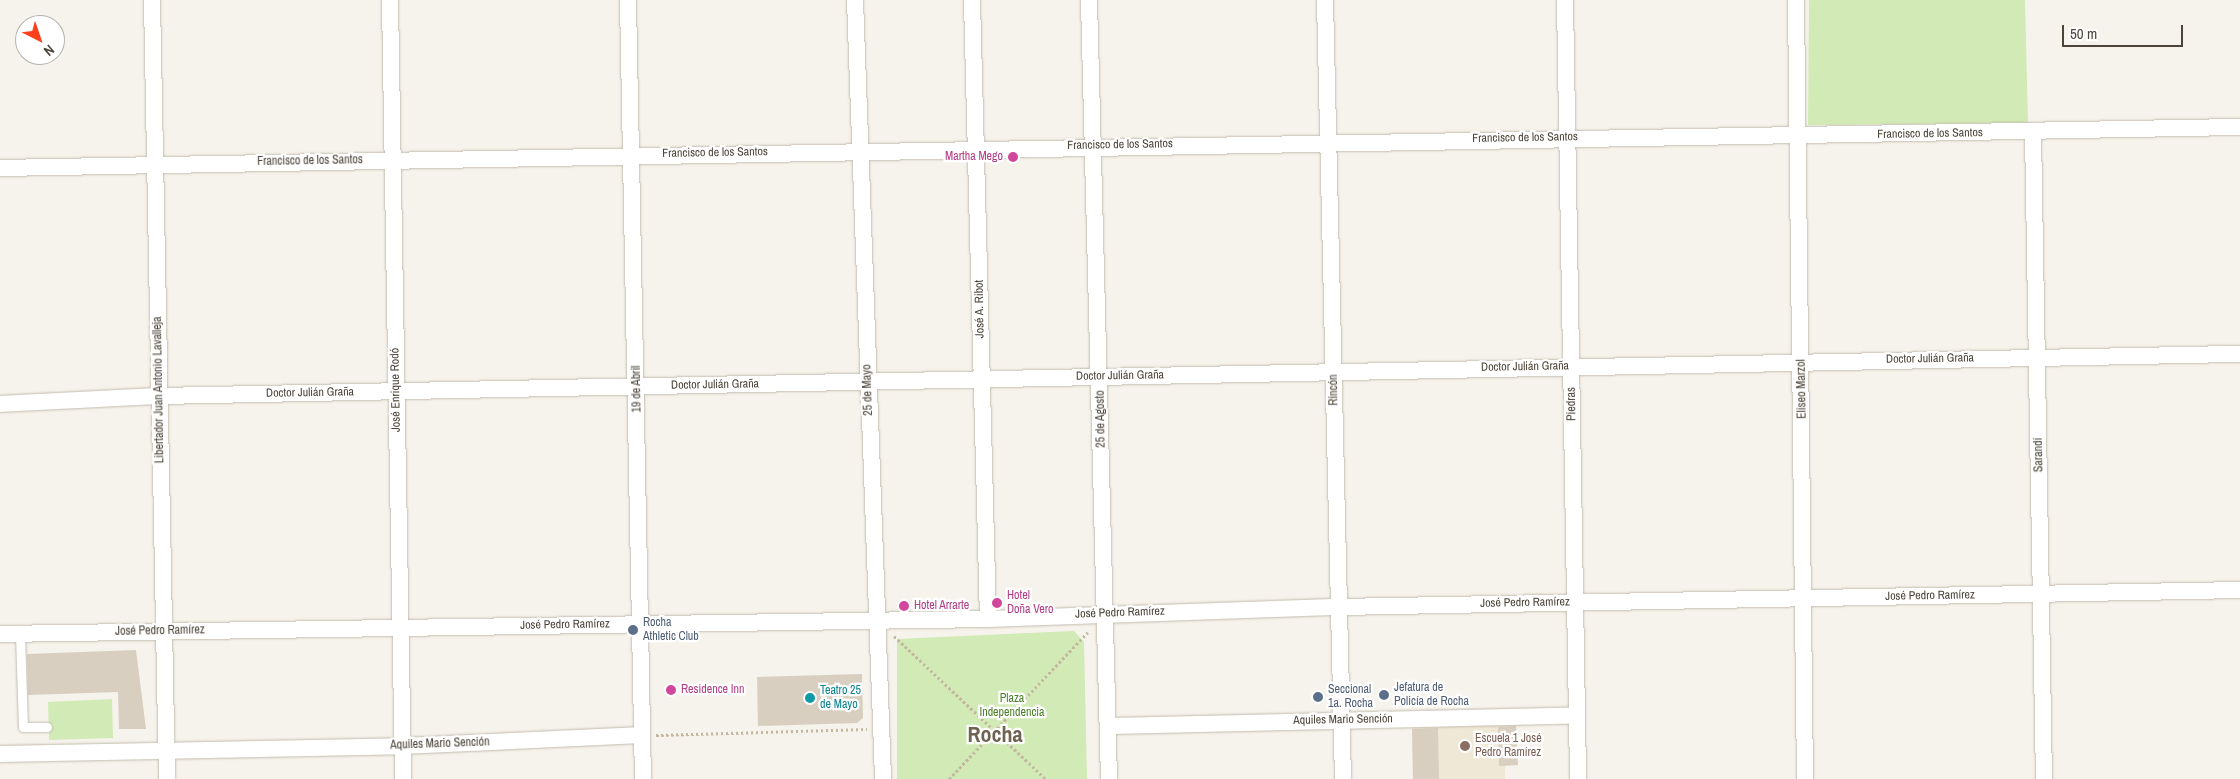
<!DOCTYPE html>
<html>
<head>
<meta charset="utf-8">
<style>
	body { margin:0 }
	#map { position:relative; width:2240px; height:779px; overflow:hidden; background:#f6f3ec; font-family:"Archivo Narrow",sans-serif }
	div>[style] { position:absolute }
	.education>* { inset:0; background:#efe8d6 }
	.green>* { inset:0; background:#d2eab5 }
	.building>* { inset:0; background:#d8cfc1 }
	.path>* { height:3px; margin-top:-1.5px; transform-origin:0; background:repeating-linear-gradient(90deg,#c4b79f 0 2.5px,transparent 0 5px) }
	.roads { filter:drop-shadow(0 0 1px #c2bbae) drop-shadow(0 0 1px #c2bbae) }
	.lane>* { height:9px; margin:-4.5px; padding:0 4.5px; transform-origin:4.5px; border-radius:4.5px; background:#fff }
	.street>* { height:16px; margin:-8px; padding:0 8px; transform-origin:8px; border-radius:8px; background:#fff }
	.dots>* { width:14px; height:14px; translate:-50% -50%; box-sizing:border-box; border:2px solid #fff; border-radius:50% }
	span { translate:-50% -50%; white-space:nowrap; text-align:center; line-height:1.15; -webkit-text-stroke:4.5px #fff; paint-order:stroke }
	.street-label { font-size:12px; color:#4b4439 }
	.hotel-label { font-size:12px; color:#b23c85 }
	.right { translate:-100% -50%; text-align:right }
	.left { translate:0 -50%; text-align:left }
	.service-label { font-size:12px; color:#4e5e75 }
	.culture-label { font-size:12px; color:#0d838f }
	.park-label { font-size:12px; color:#4a7f2a }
	.education-label { font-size:12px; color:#785e54 }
	.town-label { font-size:22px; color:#6e6250; font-weight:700 }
	.north { position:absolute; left:15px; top:15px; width:50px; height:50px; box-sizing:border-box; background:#fff; border:1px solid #b7b4b0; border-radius:50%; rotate:139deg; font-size:14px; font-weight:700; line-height:20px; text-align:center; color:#4b4439 }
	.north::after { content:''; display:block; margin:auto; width:18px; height:22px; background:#fc3f1d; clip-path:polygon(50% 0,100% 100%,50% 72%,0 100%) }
	.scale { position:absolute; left:2062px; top:25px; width:121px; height:22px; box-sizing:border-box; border:2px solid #4b4439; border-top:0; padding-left:6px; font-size:15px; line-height:18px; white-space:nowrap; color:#4b4439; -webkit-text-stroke:4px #fff; paint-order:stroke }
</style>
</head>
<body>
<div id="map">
	<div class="education">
		<i style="clip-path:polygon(1516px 724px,1518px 765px,1505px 766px,1505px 779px,1413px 779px,1412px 727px)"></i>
	</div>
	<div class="green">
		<i style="clip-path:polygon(1809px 0,2025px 0,2028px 123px,1808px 125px)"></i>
		<i style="clip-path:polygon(1074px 631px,1084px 642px,1087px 779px,897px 779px,897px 639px)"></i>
		<i style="clip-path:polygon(112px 699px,113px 738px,49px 740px,48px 702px)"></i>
	</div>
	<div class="building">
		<i style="clip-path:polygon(136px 650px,146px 729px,119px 729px,118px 692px,28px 695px,27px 654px)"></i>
		<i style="clip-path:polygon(862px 674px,863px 718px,857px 723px,758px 726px,757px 677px)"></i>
		<i style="clip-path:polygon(1516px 726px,1518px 765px,1499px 766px,1498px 727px)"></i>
		<i style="clip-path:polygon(1438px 728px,1439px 779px,1413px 779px,1412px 729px)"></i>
	</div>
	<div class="path">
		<i style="left:894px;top:636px;width:209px;rotate:43.3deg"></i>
		<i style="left:656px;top:735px;width:211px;rotate:-1.6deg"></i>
		<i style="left:949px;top:779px;width:202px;rotate:-46.6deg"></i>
	</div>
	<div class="roads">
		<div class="lane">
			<i style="left:20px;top:634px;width:93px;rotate:88.2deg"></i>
			<i style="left:23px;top:727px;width:24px"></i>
		</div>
		<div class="street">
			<i style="left:152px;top:0;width:779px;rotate:88.9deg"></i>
			<i style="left:390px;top:0;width:779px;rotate:89.04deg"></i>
			<i style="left:628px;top:0;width:779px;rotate:88.9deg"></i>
			<i style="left:855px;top:0;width:780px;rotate:87.94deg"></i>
			<i style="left:972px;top:0;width:619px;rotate:88.52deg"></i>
			<i style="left:1089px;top:0;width:779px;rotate:88.53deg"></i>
			<i style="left:1325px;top:0;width:779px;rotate:88.68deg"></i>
			<i style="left:1565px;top:0;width:779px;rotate:89.04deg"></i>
			<i style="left:1796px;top:0;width:779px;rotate:89.34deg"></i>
			<i style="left:2033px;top:132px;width:647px;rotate:89.03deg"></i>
			<i style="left:0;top:168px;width:2240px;rotate:-1.05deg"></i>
			<i style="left:0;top:404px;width:159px;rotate:-2.9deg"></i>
			<i style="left:159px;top:396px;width:2081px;rotate:-1.16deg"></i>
			<i style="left:0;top:634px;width:988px;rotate:-0.87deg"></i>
			<i style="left:988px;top:619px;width:351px;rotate:-2deg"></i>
			<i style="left:1339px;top:607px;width:901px;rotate:-1.08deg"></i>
			<i style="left:1108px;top:726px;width:469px;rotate:-1.3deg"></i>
			<i style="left:0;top:754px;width:402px;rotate:-1.1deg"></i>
			<i style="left:402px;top:746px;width:240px;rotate:-2.6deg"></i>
		</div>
	</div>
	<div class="dots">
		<i style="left:1013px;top:157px;background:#d1479c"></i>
		<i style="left:997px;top:603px;background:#d1479c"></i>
		<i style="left:904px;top:606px;background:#d1479c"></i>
		<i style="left:633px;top:630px;background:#5c6f8a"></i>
		<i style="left:671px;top:690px;background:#d1479c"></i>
		<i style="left:1384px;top:695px;background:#5c6f8a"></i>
		<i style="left:1318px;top:697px;background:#5c6f8a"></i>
		<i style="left:810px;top:698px;background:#0f9aa8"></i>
		<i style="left:1465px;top:746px;background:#8d6e63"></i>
	</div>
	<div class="street-label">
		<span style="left:1930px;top:134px;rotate:-1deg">Francisco de los Santos</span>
		<span style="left:1525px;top:138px;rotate:-1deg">Francisco de los Santos</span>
		<span style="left:1120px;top:145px;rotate:-1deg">Francisco de los Santos</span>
		<span style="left:715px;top:153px;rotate:-1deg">Francisco de los Santos</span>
		<span style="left:310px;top:161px;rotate:-1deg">Francisco de los Santos</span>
		<span style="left:980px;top:309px;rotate:-91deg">José A. Ribot</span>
		<span style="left:1930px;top:359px;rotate:-1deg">Doctor Julián Graña</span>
		<span style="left:1525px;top:367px;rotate:-1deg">Doctor Julián Graña</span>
		<span style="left:1120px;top:376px;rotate:-1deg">Doctor Julián Graña</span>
		<span style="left:715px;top:385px;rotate:-1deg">Doctor Julián Graña</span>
		<span style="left:637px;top:389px;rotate:-91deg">19 de Abril</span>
		<span style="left:1802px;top:389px;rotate:-91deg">Eliseo Marzol</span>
		<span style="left:159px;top:390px;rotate:-91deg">Libertador Juan Antonio Lavalleja</span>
		<span style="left:396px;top:390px;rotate:-91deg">José Enrique Rodó</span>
		<span style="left:868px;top:390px;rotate:-92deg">25 de Mayo</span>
		<span style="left:1334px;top:390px;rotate:-91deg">Rincón</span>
		<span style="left:310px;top:393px;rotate:-1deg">Doctor Julián Graña</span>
		<span style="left:1572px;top:404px;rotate:-91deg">Piedras</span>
		<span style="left:1101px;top:419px;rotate:-91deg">25 de Agosto</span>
		<span style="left:2039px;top:455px;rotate:-91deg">Sarandí</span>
		<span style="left:1930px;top:596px;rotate:-1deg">José Pedro Ramírez</span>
		<span style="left:1525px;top:603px;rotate:-1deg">José Pedro Ramírez</span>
		<span style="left:1120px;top:613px;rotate:-2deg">José Pedro Ramírez</span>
		<span style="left:565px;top:625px;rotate:-1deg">José Pedro Ramírez</span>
		<span style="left:160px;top:631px;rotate:-1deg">José Pedro Ramírez</span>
		<span style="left:1343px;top:720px;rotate:-1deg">Aquiles Mario Sención</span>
		<span style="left:440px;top:744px;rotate:-2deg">Aquiles Mario Sención</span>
	</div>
	<div class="hotel-label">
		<span class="right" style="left:1003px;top:157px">Martha Mego</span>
		<span class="left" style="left:1007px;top:603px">Hotel<br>Doña Vero</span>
		<span class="left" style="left:914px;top:606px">Hotel Arrarte</span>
		<span class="left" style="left:681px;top:690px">Residence Inn</span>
	</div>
	<div class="service-label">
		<span class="left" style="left:643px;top:630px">Rocha<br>Athletic Club</span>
		<span class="left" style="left:1394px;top:695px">Jefatura de<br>Policía de Rocha</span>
		<span class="left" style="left:1328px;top:697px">Seccional<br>1a. Rocha</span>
	</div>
	<div class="culture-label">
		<span class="left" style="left:820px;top:698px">Teatro 25<br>de Mayo</span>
	</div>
	<div class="park-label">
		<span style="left:1012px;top:706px">Plaza<br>Independencia</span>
	</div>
	<div class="education-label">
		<span class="left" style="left:1475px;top:746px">Escuela 1 José<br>Pedro Ramírez</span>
	</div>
	<div class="town-label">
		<span style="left:995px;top:735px">Rocha</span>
	</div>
	<div class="north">N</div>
	<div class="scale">50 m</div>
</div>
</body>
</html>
